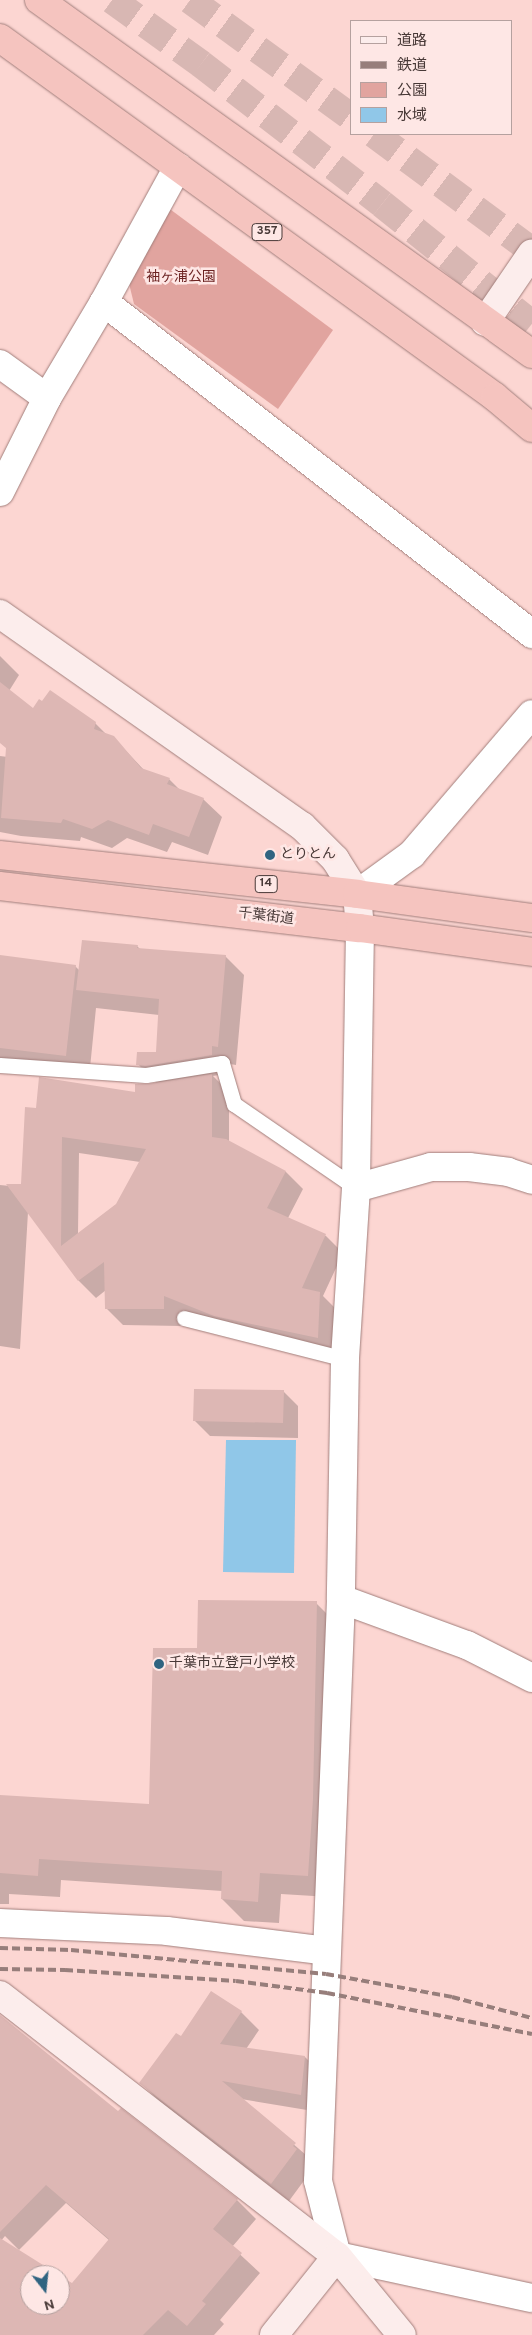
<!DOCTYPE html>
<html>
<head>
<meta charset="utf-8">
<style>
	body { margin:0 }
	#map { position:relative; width:532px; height:2335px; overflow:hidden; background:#fcd6d2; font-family:Overpass,"Noto Sans JP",sans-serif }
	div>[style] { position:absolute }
	.green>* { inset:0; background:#e1a49f }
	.water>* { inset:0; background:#90c7e8 }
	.shadow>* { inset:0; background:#0003 }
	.building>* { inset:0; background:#ddb7b4 }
	.highway-tunnel>* { height:28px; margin-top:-14px; transform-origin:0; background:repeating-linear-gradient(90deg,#d8b7b3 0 28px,transparent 0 42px) }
	.roads { filter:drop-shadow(0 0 1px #a17e7b) drop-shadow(0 0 1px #a17e7b) }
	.lane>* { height:15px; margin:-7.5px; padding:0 7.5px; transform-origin:7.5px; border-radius:7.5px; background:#fff }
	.street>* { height:28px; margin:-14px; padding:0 14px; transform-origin:14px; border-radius:14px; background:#fff }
	.secondary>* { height:28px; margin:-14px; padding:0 14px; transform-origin:14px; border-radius:14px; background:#fcedec }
	.highway>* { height:28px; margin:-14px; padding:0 14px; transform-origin:14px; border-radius:14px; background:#f5c4bf }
	.rail>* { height:4px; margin-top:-2px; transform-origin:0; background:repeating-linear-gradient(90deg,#977e7b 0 8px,transparent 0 12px) }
	.dots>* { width:14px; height:14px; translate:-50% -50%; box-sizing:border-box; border:2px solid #fee7e5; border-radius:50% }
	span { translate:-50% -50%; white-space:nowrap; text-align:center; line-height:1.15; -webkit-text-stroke:5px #fee7e5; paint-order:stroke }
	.shield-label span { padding:1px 4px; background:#fee7e5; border:1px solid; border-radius:4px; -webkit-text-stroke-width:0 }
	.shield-label { font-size:12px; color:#483937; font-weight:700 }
	.park-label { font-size:14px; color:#6d2423 }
	.poi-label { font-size:14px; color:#483937 }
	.left { translate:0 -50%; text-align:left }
	.street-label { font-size:14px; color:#483937 }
	.legend { position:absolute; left:350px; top:20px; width:162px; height:115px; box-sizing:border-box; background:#fee7e5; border:1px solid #b5a19f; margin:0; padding:6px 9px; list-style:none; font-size:15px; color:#483937 }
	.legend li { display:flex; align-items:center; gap:10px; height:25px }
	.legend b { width:25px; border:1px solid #b5a19f }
	.north { position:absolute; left:20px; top:2265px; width:50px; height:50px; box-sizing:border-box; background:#fee7e5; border:1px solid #b5a19f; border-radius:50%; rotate:164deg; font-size:14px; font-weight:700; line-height:20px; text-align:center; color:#483937 }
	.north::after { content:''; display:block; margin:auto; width:18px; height:22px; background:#306481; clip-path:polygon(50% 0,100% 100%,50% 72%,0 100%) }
</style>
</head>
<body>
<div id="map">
	<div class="green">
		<i style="clip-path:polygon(159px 201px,333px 330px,278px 409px,134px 304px,125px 267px)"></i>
	</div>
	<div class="water">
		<i style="clip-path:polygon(226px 1440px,296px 1440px,294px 1573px,223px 1572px)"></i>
	</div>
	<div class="shadow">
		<i style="clip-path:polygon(0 656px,19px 675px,9px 691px,33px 710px,95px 723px,107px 735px,113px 737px,144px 770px,169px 779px,180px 790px,203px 799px,222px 817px,208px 855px,172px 842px,167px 852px,127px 838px,112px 848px,81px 837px,80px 841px,21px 836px,0 832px,0 756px,63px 764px,0 720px)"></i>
		<i style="clip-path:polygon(evenodd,137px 946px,141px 950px,225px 956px,244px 975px,236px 1065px,230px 1064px,230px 1073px,213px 1076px,229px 1092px,229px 1142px,286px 1172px,303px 1189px,288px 1218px,326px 1236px,343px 1253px,323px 1296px,337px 1310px,335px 1354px,181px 1312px,181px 1326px,123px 1325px,106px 1308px,106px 1290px,96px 1298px,79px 1281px,28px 1212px,20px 1349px,0 1346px,0 1185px,10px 1186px,22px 1198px,37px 1110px,136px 1093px,157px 1084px,138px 1064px,157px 1054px,159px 1015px,96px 1008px,89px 1078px,0 1068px,0 957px,75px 966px,80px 971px,137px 946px,79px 1153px,140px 1162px,117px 1204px,78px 1234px,79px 1153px)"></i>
		<i style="clip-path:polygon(283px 1391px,298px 1406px,298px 1438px,210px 1436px,195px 1421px)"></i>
		<i style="clip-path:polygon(316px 1603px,338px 1625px,330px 1897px,281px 1894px,279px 1923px,244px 1921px,222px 1899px,222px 1891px,61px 1880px,60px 1897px,9px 1894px,9px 1904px,0 1904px,0 1796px,151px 1805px,198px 1650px)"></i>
		<i style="clip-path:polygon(211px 1992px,241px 2012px,259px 2030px,246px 2049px,305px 2057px,323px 2075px,319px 2112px,241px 2099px,313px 2161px,314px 2167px,289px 2201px,159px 2101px,141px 2083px,181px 2038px)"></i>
		<i style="clip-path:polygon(0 2017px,119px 2113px,121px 2110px,237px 2200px,256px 2219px,232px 2247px,260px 2273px,220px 2320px,224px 2324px,214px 2335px,92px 2335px,110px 2241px,66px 2203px,19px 2250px,5px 2236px,0 2242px)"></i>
	</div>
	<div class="building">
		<i style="clip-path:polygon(0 682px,33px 708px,39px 699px,42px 701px,50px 690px,96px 722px,94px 729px,114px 736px,141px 768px,170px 778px,167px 784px,204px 798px,189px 837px,153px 824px,149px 835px,108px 820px,92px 829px,63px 819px,61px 823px,1px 818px,6px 748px,0 743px)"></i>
		<i style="clip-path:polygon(82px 940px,138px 945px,137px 948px,226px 955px,218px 1047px,212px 1046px,212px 1055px,146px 1066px,136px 1065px,137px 1052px,156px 1052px,159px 999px,76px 990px)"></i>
		<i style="clip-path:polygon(0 955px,76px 965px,66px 1056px,0 1048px)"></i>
		<i style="clip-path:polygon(evenodd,212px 1074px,212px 1137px,226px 1139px,286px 1171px,267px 1208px,326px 1234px,302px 1288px,320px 1292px,318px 1338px,214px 1316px,164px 1296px,164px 1309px,105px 1309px,104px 1262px,78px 1281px,6px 1184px,21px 1184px,25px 1107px,36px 1108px,39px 1077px,135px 1092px,135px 1084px,147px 1084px,212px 1074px,62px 1137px,146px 1149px,116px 1204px,61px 1246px,62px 1137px)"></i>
		<i style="clip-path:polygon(194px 1389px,284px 1390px,283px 1423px,193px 1421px)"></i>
		<i style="clip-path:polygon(198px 1600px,317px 1601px,313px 1799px,308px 1876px,260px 1873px,258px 1902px,221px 1899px,222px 1871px,39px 1859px,38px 1876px,0 1873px,0 1795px,149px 1804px,153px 1648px,197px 1648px)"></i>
		<i style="clip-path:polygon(211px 1991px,242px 2011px,220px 2044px,305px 2056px,301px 2095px,222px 2081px,296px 2143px,293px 2146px,297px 2149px,271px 2184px,139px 2083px,176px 2033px,181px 2036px)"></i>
		<i style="clip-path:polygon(0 2015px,118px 2111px,121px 2108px,238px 2199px,213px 2229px,242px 2253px,202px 2301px,206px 2304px,187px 2326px,168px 2310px,143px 2335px,0 2335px,0 2238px,59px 2275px,30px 2275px,30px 2305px,60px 2305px,60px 2276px,72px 2283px,109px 2239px,46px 2185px,0 2232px)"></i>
	</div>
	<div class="highway-tunnel">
		<i style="left:112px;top:0;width:110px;rotate:35.7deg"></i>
		<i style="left:201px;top:64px;width:229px;rotate:37.7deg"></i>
		<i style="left:382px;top:204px;width:192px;rotate:38.7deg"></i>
		<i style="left:190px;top:0;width:199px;rotate:36deg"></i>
		<i style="left:374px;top:134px;width:197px;rotate:36.5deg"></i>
	</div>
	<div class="roads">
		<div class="lane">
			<i style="left:0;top:1065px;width:146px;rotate:3.9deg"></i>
			<i style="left:146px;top:1075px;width:77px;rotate:-9deg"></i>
			<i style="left:222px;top:1063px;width:43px;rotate:73.7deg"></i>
			<i style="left:234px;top:1104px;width:148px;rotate:34.5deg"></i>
			<i style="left:184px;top:1318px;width:166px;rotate:14.3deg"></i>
		</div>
		<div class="street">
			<i style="left:104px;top:302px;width:542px;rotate:37.8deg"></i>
			<i style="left:0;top:364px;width:58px;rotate:35.9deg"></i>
			<i style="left:0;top:492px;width:105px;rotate:-63.4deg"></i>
			<i style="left:47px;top:398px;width:112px;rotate:-59.3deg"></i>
			<i style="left:104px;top:302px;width:154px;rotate:-61.3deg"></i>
			<i style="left:357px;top:894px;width:68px;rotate:-36deg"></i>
			<i style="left:412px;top:854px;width:184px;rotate:-49.4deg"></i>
			<i style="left:360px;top:928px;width:260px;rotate:90.9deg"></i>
			<i style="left:356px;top:1188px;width:171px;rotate:93.7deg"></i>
			<i style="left:345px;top:1359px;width:240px;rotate:91deg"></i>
			<i style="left:341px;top:1599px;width:582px;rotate:92.26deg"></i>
			<i style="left:318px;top:2181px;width:77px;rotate:75.8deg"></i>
			<i style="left:337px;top:2256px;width:199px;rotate:12.2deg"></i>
			<i style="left:356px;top:1188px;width:78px;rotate:-15.6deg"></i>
			<i style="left:431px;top:1167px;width:38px"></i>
			<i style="left:469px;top:1167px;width:39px;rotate:7deg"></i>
			<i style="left:508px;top:1172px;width:25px;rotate:18deg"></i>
			<i style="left:341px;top:1599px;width:134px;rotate:20.1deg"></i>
			<i style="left:467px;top:1645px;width:73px;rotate:26.9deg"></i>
			<i style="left:0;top:1923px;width:167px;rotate:2.7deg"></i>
			<i style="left:167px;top:1931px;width:161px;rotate:7.1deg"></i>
		</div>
		<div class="secondary">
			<i style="left:485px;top:322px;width:83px;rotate:-55.7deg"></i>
			<i style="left:0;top:614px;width:369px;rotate:35.1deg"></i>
			<i style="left:302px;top:826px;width:47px;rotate:45deg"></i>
			<i style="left:335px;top:859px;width:41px;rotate:57.8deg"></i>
			<i style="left:357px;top:894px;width:34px;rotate:85deg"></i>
			<i style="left:0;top:1995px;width:426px;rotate:37.8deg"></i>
			<i style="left:337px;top:2256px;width:102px;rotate:50.6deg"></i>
			<i style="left:274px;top:2335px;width:101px;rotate:-51.4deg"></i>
		</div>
		<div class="highway">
			<i style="left:39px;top:0;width:607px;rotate:35.68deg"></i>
			<i style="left:0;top:38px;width:611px;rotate:35.95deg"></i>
			<i style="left:495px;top:397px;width:48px;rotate:40deg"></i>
			<i style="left:0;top:855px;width:359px;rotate:6.2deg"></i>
			<i style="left:357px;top:894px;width:177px;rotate:7.8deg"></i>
			<i style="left:0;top:886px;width:362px;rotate:6.7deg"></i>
			<i style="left:360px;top:928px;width:174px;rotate:7.9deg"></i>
		</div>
	</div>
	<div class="rail">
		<i style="left:0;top:1948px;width:71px;rotate:1.6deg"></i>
		<i style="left:71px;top:1950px;width:256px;rotate:5.4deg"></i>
		<i style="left:326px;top:1974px;width:128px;rotate:10.3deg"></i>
		<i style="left:452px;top:1997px;width:83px;rotate:14.7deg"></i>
		<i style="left:0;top:1969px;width:65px;rotate:0.9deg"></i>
		<i style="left:65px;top:1970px;width:171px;rotate:3.7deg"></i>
		<i style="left:236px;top:1981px;width:92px;rotate:7.5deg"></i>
		<i style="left:327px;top:1993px;width:209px;rotate:11.3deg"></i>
	</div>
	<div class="dots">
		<i style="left:270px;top:855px;background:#306481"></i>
		<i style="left:159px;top:1664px;background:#306481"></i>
	</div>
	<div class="shield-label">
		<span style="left:267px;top:232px">357</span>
		<span style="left:266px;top:884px">14</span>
	</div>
	<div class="park-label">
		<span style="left:181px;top:278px">袖ヶ浦公園</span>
	</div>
	<div class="poi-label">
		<span class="left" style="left:280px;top:855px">とりとん</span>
		<span class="left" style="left:169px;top:1664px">千葉市立登戸小学校</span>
	</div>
	<div class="street-label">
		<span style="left:266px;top:917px;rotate:7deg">千葉街道</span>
	</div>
	<ul class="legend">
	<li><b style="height:6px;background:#fcedec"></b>道路</li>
	<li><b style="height:6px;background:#977e7b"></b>鉄道</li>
	<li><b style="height:14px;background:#e1a49f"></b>公園</li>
	<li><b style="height:14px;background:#90c7e8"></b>水域</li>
	</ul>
	<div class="north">N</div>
</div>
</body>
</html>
